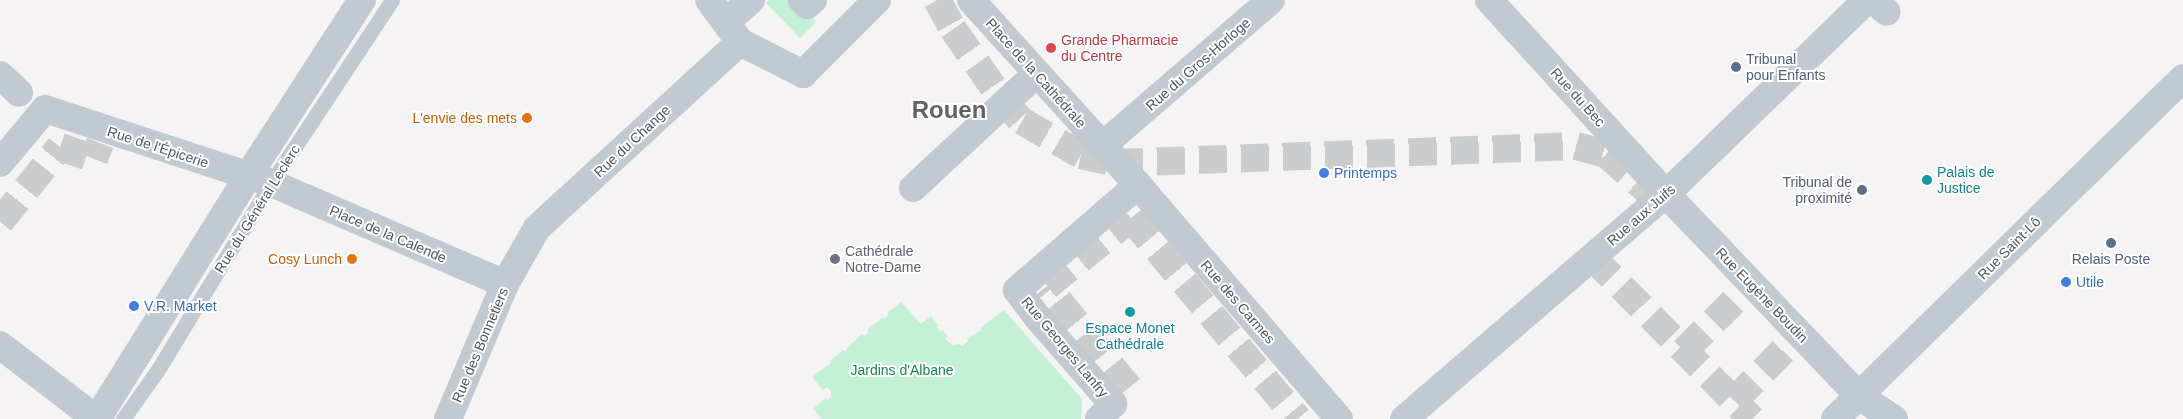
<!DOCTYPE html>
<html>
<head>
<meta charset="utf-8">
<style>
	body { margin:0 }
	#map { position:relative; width:2183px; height:419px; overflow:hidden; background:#f5f3f3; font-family:Helvetica,sans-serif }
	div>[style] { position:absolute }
	.green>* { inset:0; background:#c3f1d5 }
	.street-tunnel>* { height:28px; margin-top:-14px; transform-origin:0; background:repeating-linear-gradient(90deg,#caccce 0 28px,transparent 0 42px) }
	.secondary-tunnel>* { height:28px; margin-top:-14px; transform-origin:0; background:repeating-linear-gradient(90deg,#caccce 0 28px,transparent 0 42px) }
	.lane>* { height:15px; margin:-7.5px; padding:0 7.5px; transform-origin:7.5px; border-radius:7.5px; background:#c1cad2 }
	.street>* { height:28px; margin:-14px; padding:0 14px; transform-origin:14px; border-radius:14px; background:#c1cad2 }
	.dots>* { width:14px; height:14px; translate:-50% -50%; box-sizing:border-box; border:2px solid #fff; border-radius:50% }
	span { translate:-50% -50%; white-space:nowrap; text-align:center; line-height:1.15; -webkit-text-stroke:4px #fff; paint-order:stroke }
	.health-label { font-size:14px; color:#be3a42 }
	.left { translate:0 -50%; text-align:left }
	.service-label { font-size:14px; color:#4e5e75 }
	.right { translate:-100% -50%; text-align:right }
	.street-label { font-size:14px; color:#4a5661 }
	.food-label { font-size:14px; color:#c56008 }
	.culture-label { font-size:14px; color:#0d838f }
	.shop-label { font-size:14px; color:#366cbe }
	.worship-label { font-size:14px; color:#5b616d }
	.park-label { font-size:14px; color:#17864f }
	.town-label { font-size:24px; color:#5f6368; font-weight:700 }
</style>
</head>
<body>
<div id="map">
	<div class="green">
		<i style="clip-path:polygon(769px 0,796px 0,816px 22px,800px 38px,766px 3px)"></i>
		<i style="clip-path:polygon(901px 302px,921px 324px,931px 316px,939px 326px,937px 328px,940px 332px,943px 330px,948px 336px,945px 338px,952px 345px,960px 344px,962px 346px,968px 341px,967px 338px,982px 330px,980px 328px,1004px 310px,1082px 399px,1081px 419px,822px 419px,813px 409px,825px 398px,828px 400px,831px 397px,831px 392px,827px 387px,823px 390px,812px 377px,831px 363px,830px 361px,843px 350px,845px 351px,849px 346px,862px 334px,864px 336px,869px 332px,867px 330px,883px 317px,884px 319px,889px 315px,887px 313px)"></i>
	</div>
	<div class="street-tunnel">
		<i style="left:0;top:222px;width:96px;rotate:-51.3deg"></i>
		<i style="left:60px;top:147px;width:36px;rotate:19deg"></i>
		<i style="left:94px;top:159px;width:17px;rotate:-69deg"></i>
		<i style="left:1592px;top:257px;width:228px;rotate:45.4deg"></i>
		<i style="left:1684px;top:351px;width:93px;rotate:-45deg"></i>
		<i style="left:1129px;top:388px;width:131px;rotate:-128.8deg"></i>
		<i style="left:1047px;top:286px;width:108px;rotate:-39deg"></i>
		<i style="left:1131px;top:218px;width:261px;rotate:50.3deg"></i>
		<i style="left:1734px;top:401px;width:93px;rotate:-45.9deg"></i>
	</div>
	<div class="secondary-tunnel">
		<i style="left:937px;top:0;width:33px;rotate:61deg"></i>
		<i style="left:953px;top:29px;width:84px;rotate:55.2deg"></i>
		<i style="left:1001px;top:98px;width:31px;rotate:48deg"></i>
		<i style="left:1022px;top:121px;width:68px;rotate:30deg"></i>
		<i style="left:1081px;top:155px;width:35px;rotate:13deg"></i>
		<i style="left:1115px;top:163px;width:461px;rotate:-2.1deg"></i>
		<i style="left:1576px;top:146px;width:31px;rotate:15deg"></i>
		<i style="left:1606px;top:154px;width:60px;rotate:41.6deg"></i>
	</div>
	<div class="lane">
		<i style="left:123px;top:419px;width:62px;rotate:-54.8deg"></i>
		<i style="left:159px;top:368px;width:216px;rotate:-58.8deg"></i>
		<i style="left:271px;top:183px;width:219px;rotate:-56.5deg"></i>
	</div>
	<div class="street">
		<i style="left:802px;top:0;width:7px;rotate:45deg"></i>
		<i style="left:807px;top:5px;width:8px;rotate:-40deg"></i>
		<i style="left:971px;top:0;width:249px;rotate:47.9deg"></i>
		<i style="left:1138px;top:185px;width:308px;rotate:49.3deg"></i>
		<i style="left:1489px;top:0;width:263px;rotate:47.6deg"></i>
		<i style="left:1666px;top:194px;width:279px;rotate:46.3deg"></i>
		<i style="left:1859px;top:396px;width:42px;rotate:33.3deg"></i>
		<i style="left:1873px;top:0;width:18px;rotate:41deg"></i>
		<i style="left:727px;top:21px;width:32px;rotate:-41deg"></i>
		<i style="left:740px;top:42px;width:71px;rotate:26.9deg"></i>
		<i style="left:803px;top:74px;width:105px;rotate:-45deg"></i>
		<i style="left:0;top:75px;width:26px;rotate:43deg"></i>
		<i style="left:1102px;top:146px;width:223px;rotate:-40.8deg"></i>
		<i style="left:0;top:163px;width:70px;rotate:-50.2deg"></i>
		<i style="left:45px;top:109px;width:238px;rotate:18.1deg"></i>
		<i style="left:271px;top:183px;width:255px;rotate:23.3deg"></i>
		<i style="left:913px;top:188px;width:169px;rotate:-42.8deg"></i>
		<i style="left:0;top:345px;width:121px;rotate:37.6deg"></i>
		<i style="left:97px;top:419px;width:286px;rotate:-58.1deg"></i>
		<i style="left:248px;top:176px;width:210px;rotate:-57.1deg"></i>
		<i style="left:448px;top:419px;width:147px;rotate:-67.1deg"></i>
		<i style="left:505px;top:284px;width:64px;rotate:-60.3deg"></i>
		<i style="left:537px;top:228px;width:275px;rotate:-42.5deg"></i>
		<i style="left:740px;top:42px;width:52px;rotate:-126.4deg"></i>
		<i style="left:1099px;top:419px;width:21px;rotate:-47deg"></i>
		<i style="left:1113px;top:404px;width:114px;rotate:-131.1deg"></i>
		<i style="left:1038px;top:318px;width:35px;rotate:-127deg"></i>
		<i style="left:1017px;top:290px;width:160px;rotate:-41deg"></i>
		<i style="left:1404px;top:419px;width:345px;rotate:-40.7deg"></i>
		<i style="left:1666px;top:194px;width:279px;rotate:-44deg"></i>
		<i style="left:1835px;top:419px;width:487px;rotate:-44.4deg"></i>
	</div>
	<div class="dots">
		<i style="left:1051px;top:48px;background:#e0444e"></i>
		<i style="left:1736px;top:67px;background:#5c6f8a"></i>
		<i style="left:527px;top:118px;background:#e8710a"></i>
		<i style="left:1324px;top:173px;background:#3f7fe0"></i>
		<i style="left:1927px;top:180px;background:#0f9aa8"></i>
		<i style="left:1862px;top:190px;background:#5c6f8a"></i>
		<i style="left:2111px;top:243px;background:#5c6f8a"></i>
		<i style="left:352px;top:259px;background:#e8710a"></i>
		<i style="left:835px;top:259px;background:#6b7280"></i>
		<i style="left:2066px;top:282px;background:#3f7fe0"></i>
		<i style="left:134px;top:306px;background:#3f7fe0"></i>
		<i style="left:1130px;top:312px;background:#0f9aa8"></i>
	</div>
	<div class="health-label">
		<span class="left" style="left:1061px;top:48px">Grande Pharmacie<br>du Centre</span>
	</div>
	<div class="service-label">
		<span class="left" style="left:1746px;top:67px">Tribunal<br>pour Enfants</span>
		<span class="right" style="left:1852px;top:190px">Tribunal de<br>proximité</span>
		<span style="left:2111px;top:259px">Relais Poste</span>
	</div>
	<div class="street-label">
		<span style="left:1198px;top:64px;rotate:-41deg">Rue du Gros-Horloge</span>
		<span style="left:1036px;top:73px;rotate:48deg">Place de la Cathédrale</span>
		<span style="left:1578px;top:97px;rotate:48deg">Rue du Bec</span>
		<span style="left:632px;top:141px;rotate:-43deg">Rue du Change</span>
		<span style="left:158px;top:147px;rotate:18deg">Rue de l'Épicerie</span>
		<span style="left:257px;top:209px;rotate:-58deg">Rue du Général Leclerc</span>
		<span style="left:1641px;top:215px;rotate:-41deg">Rue aux Juifs</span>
		<span style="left:388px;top:234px;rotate:23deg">Place de la Calende</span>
		<span style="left:2009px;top:248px;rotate:-45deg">Rue Saint-Lô</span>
		<span style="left:1762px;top:295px;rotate:46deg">Rue Eugène Boudin</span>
		<span style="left:1238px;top:302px;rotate:49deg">Rue des Carmes</span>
		<span style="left:480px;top:345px;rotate:-67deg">Rue des Bonnetiers</span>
		<span style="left:1065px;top:347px;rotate:50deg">Rue Georges Lanfry</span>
	</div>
	<div class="food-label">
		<span class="right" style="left:517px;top:118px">L'envie des mets</span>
		<span class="right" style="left:342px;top:259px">Cosy Lunch</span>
	</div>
	<div class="culture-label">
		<span class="left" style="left:1937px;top:180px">Palais de<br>Justice</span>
		<span style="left:1130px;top:336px">Espace Monet<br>Cathédrale</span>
	</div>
	<div class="shop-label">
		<span class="left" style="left:1334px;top:173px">Printemps</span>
		<span class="left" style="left:2076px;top:282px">Utile</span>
		<span class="left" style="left:144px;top:306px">V.R. Market</span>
	</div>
	<div class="worship-label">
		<span class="left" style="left:845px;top:259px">Cathédrale<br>Notre-Dame</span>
	</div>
	<div class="park-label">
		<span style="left:902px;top:370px">Jardins d'Albane</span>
	</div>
	<div class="town-label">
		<span style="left:949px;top:110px">Rouen</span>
	</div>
</div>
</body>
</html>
